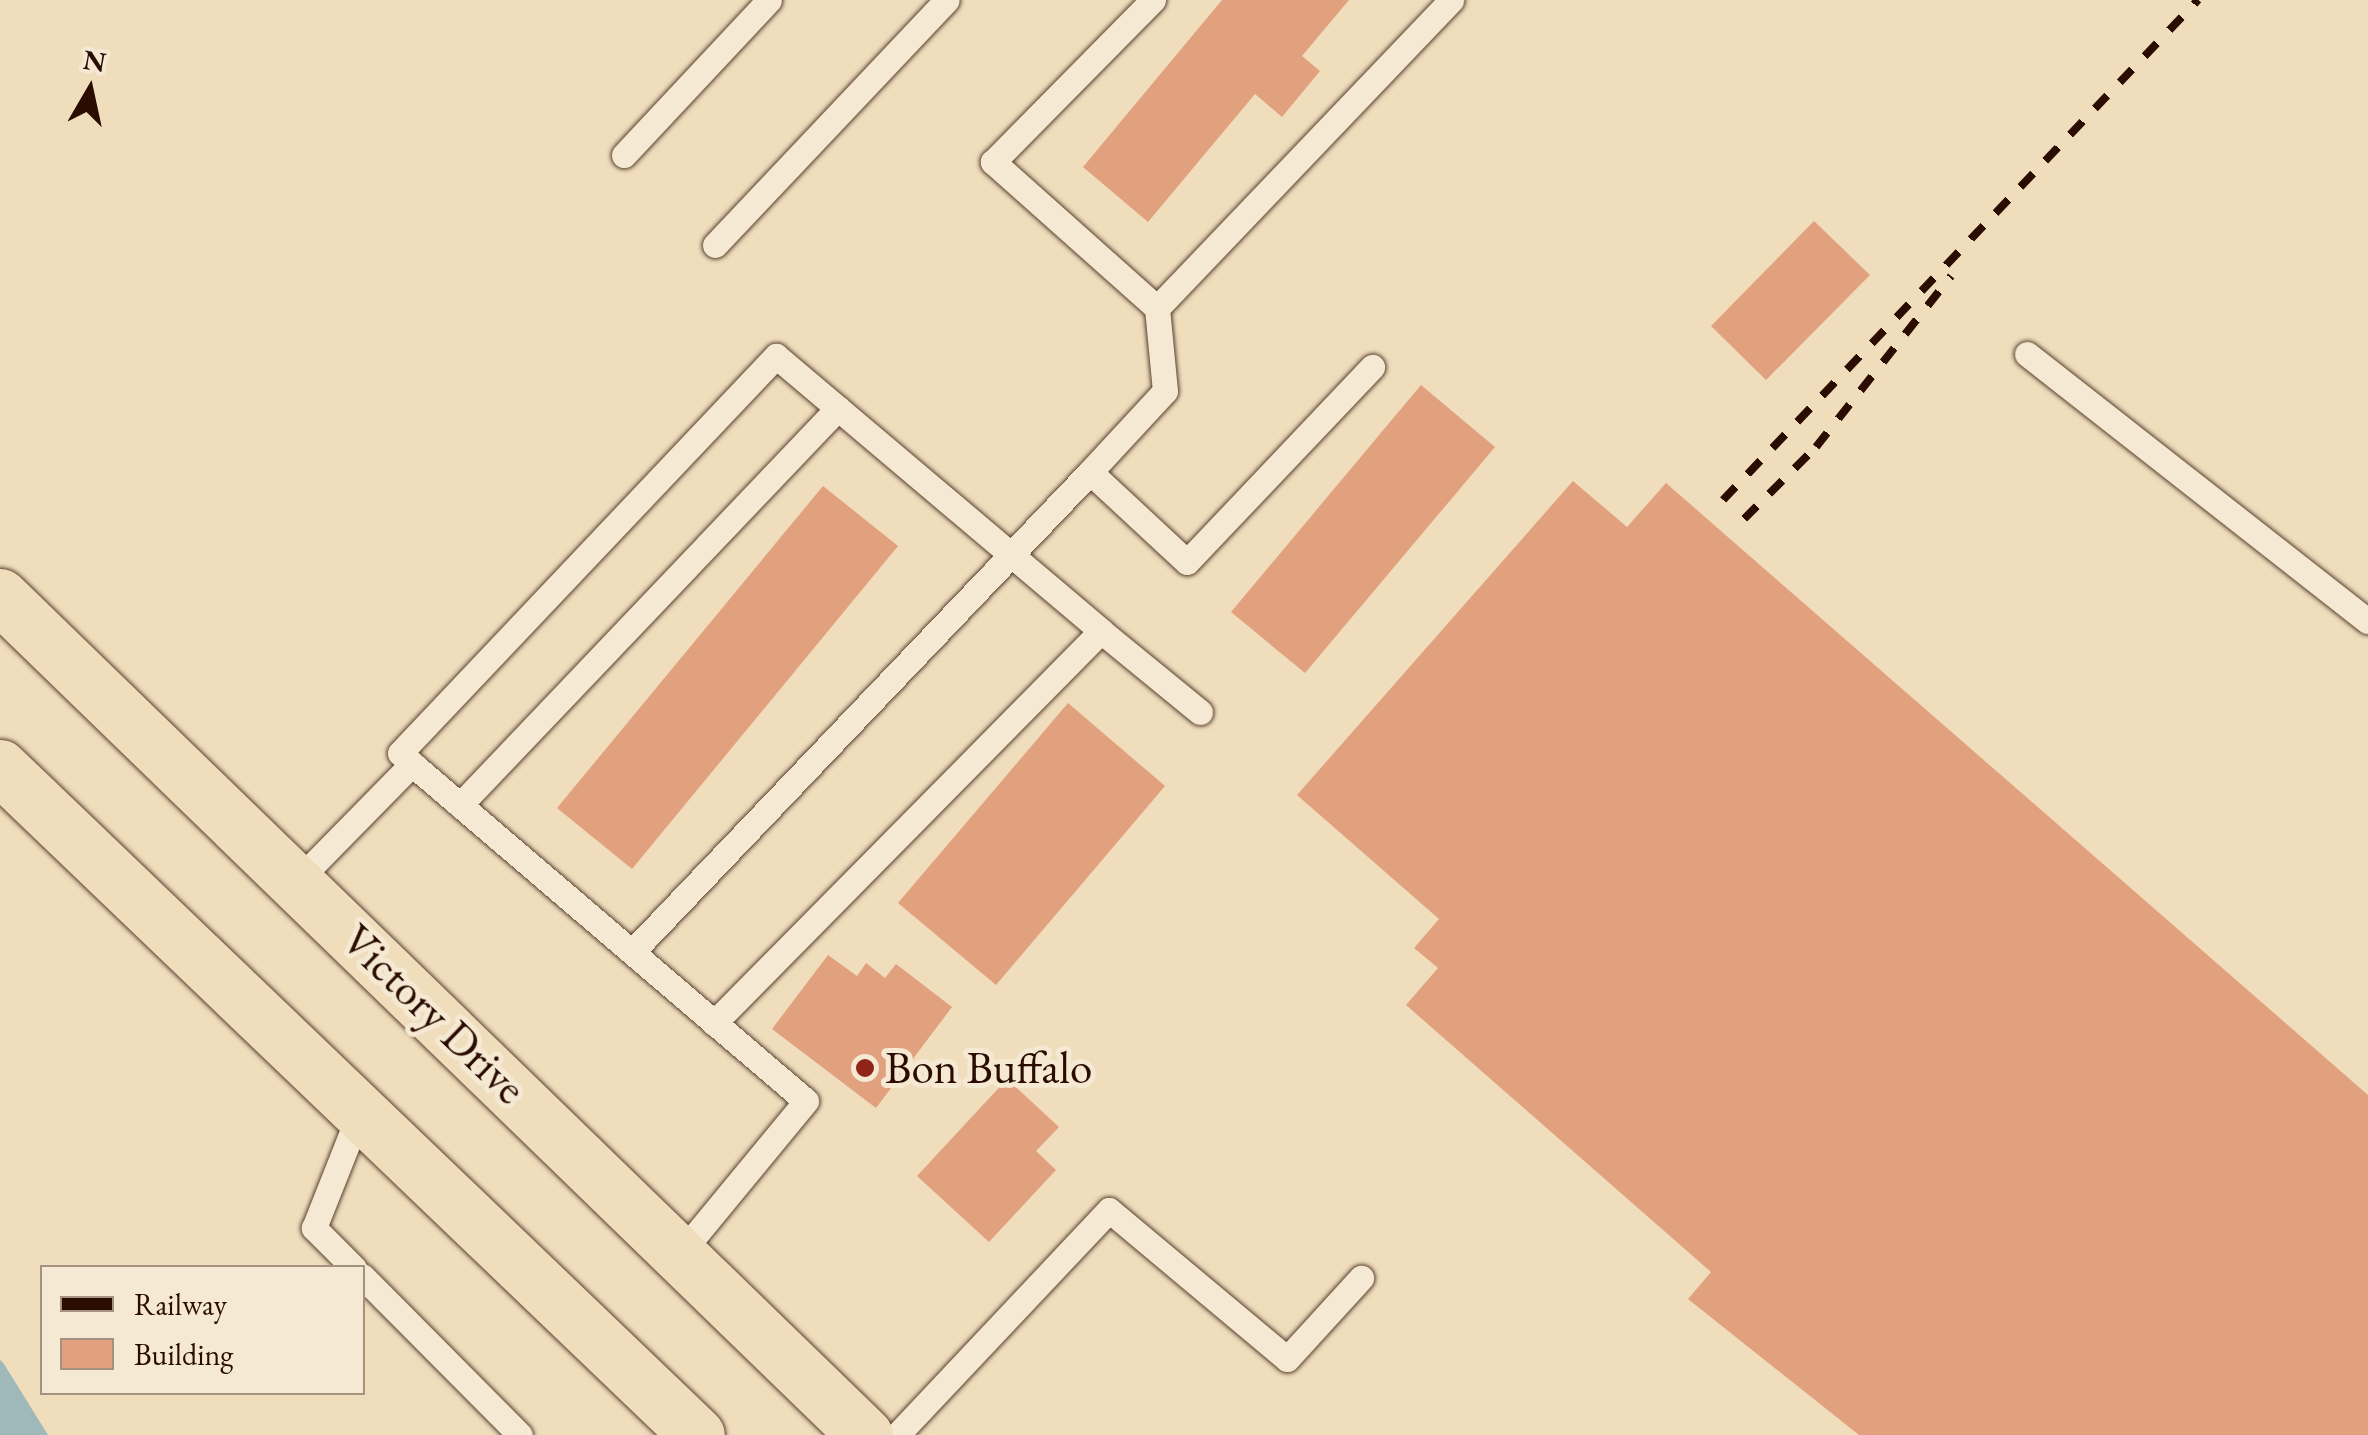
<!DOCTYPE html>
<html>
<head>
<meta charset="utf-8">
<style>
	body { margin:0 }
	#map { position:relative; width:2368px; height:1435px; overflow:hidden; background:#efddbc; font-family:"EB Garamond",serif }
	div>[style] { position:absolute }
	.water>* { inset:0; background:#9fb9bb }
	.building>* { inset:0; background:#e2a17e }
	.roads { filter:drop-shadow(0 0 2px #5b4030) drop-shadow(0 0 2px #5b4030) }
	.lane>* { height:25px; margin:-12.5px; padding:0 12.5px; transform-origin:12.5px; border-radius:12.5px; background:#f5e9d3 }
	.highway>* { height:55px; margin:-27.5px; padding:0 27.5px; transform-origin:27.5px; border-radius:27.5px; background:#efddbc }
	.rail>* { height:8px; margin-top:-4px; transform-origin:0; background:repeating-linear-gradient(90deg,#2a0c01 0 18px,transparent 0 36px) }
	.dots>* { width:28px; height:28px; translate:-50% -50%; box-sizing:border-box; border:5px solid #f5e9d3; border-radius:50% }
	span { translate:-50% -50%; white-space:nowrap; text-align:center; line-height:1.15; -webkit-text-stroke:10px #f5e9d3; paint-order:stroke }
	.street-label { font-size:45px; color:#2a0c01 }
	.poi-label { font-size:45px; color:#2a0c01 }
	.left { translate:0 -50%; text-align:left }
	.legend { position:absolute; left:40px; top:1265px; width:325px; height:130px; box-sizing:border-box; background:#f5e9d3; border:2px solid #a4917f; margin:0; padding:12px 18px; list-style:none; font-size:30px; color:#2a0c01 }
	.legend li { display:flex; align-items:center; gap:20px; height:50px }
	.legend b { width:50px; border:2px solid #a4917f }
	.north { position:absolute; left:40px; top:40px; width:100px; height:100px; -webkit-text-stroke:8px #f5e9d3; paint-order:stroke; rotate:9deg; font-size:28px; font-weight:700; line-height:40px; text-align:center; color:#2a0c01 }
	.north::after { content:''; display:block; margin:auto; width:35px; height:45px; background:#2a0c01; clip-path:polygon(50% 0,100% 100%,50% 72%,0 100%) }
</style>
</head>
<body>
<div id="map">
	<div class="water">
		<i style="clip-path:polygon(0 1360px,4px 1364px,48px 1435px,0 1435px)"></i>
	</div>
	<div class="building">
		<i style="clip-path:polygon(1222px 0,1349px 0,1302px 56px,1320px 71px,1282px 117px,1255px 94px,1148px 222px,1083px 167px)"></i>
		<i style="clip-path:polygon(1814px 221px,1870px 275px,1766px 380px,1711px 326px)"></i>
		<i style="clip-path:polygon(1421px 385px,1495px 447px,1305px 673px,1231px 612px)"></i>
		<i style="clip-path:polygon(1573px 481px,1627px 527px,1666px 483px,2368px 1095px,2368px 1435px,1859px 1435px,1688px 1299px,1711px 1272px,1406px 1005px,1438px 968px,1414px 948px,1439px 919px,1297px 795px)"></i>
		<i style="clip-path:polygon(823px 486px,898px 546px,632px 869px,557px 808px)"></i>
		<i style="clip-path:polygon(1068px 703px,1165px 786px,996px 985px,898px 903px)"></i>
		<i style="clip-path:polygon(828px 955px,857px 976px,866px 963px,885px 978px,896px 964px,952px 1007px,876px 1108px,772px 1029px)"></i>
		<i style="clip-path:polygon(1007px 1079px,1059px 1127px,1036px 1151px,1056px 1170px,989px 1242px,917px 1176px)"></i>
	</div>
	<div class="roads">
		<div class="lane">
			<i style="left:624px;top:155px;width:212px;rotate:-46.9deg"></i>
			<i style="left:715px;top:245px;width:337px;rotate:-46.6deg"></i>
			<i style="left:1157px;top:308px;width:426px;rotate:-46.3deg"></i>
			<i style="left:2027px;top:354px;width:433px;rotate:38.1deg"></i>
			<i style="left:1090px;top:472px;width:110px;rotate:-47.2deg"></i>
			<i style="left:1165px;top:391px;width:83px;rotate:-95.5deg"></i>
			<i style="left:1157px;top:308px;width:220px;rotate:-138.3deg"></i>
			<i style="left:993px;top:162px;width:228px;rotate:-45.4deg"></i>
			<i style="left:1101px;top:631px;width:128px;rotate:39.3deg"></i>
			<i style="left:412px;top:764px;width:16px;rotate:-137deg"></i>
			<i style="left:400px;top:753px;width:547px;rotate:-46.56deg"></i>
			<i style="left:776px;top:356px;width:426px;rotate:40.2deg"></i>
			<i style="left:1101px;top:631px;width:551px;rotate:134.63deg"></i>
			<i style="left:460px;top:805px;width:548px;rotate:-46.4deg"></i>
			<i style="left:297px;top:881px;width:164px;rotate:-45.5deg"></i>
			<i style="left:412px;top:764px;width:518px;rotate:40.54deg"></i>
			<i style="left:806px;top:1101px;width:198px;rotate:129.5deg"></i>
			<i style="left:632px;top:952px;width:663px;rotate:-46.34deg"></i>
			<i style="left:1090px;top:472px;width:132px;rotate:42.9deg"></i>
			<i style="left:1187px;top:562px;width:269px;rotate:-46.5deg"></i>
			<i style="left:354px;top:1268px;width:57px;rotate:-135deg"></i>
			<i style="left:314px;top:1228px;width:125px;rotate:-68.4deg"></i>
			<i style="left:362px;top:1276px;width:224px;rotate:45.2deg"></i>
			<i style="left:897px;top:1435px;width:309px;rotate:-46.7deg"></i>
			<i style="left:1109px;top:1210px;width:232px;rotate:39.9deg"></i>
			<i style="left:1287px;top:1359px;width:110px;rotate:-47.6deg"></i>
		</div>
		<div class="highway">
			<i style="left:0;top:596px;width:1205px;rotate:44.13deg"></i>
			<i style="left:0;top:767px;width:965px;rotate:43.78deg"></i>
		</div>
	</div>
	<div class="rail">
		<i style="left:1723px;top:500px;width:690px;rotate:-46.47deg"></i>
		<i style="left:1744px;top:519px;width:102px;rotate:-45deg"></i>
		<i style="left:1816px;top:447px;width:218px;rotate:-51.7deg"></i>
	</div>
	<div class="dots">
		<i style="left:865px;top:1068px;background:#8f2418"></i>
	</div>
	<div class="street-label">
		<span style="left:434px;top:1014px;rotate:44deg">Victory Drive</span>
	</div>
	<div class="poi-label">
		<span class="left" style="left:885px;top:1068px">Bon Buffalo</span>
	</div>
	<ul class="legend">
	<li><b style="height:12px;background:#2a0c01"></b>Railway</li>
	<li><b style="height:28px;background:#e2a17e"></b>Building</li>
	</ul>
	<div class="north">N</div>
</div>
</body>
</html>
